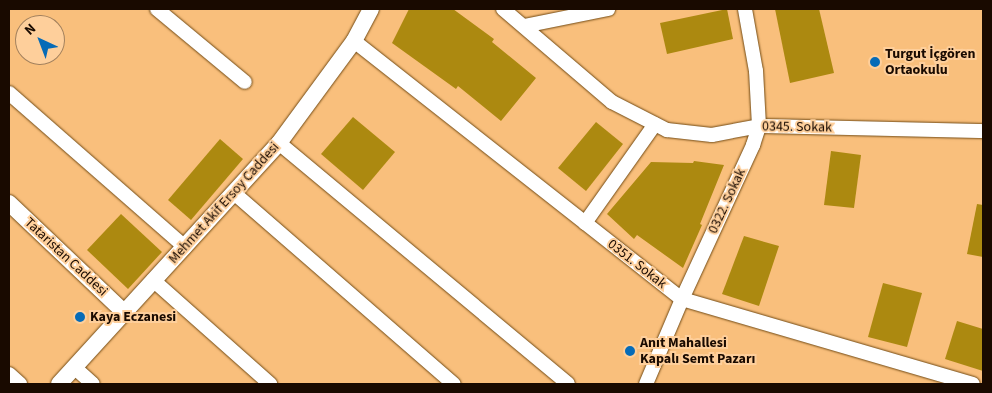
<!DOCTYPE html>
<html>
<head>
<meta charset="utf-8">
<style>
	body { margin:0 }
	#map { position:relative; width:992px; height:393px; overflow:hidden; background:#f9bf7c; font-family:"Source Sans 3",sans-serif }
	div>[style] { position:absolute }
	.building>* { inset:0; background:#ac8910 }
	.roads { filter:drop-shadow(0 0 1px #724b15) drop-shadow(0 0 1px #724b15) }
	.minor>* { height:14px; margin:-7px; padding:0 7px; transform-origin:7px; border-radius:7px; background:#fff }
	.tertiary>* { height:16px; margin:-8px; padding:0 8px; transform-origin:8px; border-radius:8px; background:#fff }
	.dots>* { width:14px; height:14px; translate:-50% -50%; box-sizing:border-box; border:2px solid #fecf9b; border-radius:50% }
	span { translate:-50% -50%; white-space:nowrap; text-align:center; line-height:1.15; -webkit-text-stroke:4px #fecf9b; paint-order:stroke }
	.poi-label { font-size:14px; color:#190a00; font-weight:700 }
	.left { translate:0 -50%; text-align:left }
	.street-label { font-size:14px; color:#190a00 }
	.frame { position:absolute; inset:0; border:10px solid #190a00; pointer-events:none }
	.north { position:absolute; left:15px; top:15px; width:50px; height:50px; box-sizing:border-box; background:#fecf9b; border:1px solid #a2805d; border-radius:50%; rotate:317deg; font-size:14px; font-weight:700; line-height:20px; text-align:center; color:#190a00 }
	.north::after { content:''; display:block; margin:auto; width:18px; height:22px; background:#066bb7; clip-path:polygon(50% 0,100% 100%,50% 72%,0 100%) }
</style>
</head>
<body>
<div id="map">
	<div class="building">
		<i style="clip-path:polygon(409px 9px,453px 9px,494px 39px,492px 42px,536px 78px,501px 121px,458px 86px,456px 89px,392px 43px)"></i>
		<i style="clip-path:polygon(727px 9px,733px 39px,667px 54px,660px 23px)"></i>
		<i style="clip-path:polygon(775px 9px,819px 9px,834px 73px,790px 83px)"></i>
		<i style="clip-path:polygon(353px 117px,395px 152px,363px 190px,321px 154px)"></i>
		<i style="clip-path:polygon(596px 122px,623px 144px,586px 191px,558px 168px)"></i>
		<i style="clip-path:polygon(220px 139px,243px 159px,191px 220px,168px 200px)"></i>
		<i style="clip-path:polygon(831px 151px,861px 155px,854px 208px,824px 205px)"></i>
		<i style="clip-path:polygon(694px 161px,724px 165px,700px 224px,702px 225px,683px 268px,637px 235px,634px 239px,607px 214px,651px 162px,693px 163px)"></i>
		<i style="clip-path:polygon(977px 204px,983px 205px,983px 257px,967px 254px)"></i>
		<i style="clip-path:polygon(121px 214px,162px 252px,128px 289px,87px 250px)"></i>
		<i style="clip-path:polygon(744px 236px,779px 246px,759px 306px,722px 294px)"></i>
		<i style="clip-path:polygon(883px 283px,922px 293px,907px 347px,868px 337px)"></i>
		<i style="clip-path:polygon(957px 321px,983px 329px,983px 371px,945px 359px)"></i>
	</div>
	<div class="roads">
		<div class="minor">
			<i style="left:157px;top:9px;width:114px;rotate:39.7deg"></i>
			<i style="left:503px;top:9px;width:143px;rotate:40.5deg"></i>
			<i style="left:612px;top:102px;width:62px;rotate:27deg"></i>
			<i style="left:667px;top:130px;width:45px;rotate:6.3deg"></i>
			<i style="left:712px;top:135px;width:48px;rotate:-10.8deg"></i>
			<i style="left:759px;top:126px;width:224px;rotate:1.3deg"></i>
			<i style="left:524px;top:26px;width:86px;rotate:-11.4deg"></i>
			<i style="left:354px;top:41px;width:417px;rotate:38.2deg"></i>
			<i style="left:682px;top:299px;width:303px;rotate:16.3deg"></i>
			<i style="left:9px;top:93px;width:234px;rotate:41.2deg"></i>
			<i style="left:279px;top:143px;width:376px;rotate:39.8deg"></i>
			<i style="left:234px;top:193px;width:291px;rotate:41deg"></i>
			<i style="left:585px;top:223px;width:121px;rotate:-54.7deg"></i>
			<i style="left:153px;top:280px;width:157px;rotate:41.6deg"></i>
			<i style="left:74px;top:367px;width:25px;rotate:42deg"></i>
			<i style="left:9px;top:374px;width:15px;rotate:42deg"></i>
			<i style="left:646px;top:384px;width:92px;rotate:-67deg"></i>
			<i style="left:682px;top:299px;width:170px;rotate:-65.2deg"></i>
			<i style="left:753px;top:145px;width:20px;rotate:-72deg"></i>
			<i style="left:759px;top:126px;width:55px;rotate:-93.1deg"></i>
			<i style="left:756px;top:71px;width:63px;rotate:-100.1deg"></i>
		</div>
		<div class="tertiary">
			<i style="left:9px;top:203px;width:158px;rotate:43.5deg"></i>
			<i style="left:59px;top:384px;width:326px;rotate:-47.6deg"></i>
			<i style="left:279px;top:143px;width:127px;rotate:-53.7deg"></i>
			<i style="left:354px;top:41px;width:36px;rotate:-62deg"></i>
		</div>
	</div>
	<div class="dots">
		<i style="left:875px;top:62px;background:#066bb7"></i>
		<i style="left:80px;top:317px;background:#066bb7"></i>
		<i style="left:630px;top:351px;background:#066bb7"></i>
	</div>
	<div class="poi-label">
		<span class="left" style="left:885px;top:62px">Turgut İçgören<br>Ortaokulu</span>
		<span class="left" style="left:90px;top:317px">Kaya Eczanesi</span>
		<span class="left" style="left:640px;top:351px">Anıt Mahallesi<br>Kapalı Semt Pazarı</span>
	</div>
	<div class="street-label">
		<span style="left:797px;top:127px;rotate:1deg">0345. Sokak</span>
		<span style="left:727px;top:201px;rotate:-65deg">0322. Sokak</span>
		<span style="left:224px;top:203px;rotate:-48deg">Mehmet Akif Ersoy Caddesi</span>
		<span style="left:66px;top:257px;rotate:43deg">Tataristan Caddesi</span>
		<span style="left:637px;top:264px;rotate:38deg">0351. Sokak</span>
	</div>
	<div class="frame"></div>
	<div class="north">N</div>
</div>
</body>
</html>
